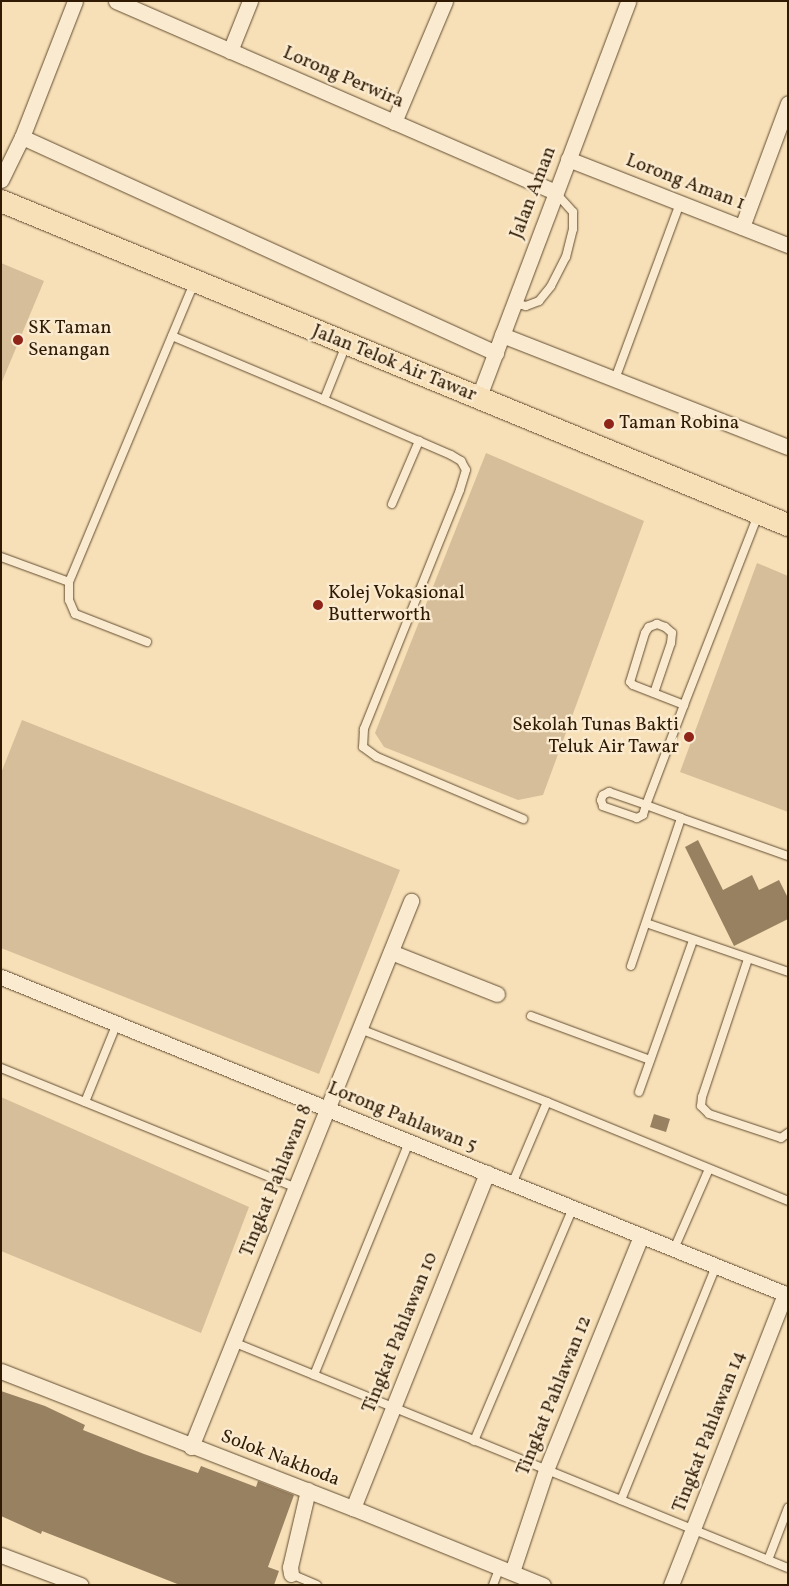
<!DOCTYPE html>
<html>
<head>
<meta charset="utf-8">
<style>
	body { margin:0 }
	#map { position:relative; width:789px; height:1586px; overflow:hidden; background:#f7e0b7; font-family:Vollkorn,serif }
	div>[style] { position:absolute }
	.green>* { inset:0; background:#d5be99 }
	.building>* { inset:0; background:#978161 }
	.roads { filter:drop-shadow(0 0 1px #624c31) drop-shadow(0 0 1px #624c31) }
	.service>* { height:8px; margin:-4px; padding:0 4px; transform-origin:4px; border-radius:4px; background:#faebd0 }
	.minor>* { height:15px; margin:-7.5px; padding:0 7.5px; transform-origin:7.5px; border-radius:7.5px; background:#faebd0 }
	.primary>* { height:22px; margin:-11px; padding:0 11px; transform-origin:11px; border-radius:11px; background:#f7e0b7 }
	.dots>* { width:14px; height:14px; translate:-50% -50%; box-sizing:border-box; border:2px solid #faebd0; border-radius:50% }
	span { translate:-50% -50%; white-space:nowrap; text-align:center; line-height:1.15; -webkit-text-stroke:4.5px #faebd0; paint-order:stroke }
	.street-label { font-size:19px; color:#301a04 }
	.poi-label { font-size:19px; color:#301a04 }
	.left { translate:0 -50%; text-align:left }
	.right { translate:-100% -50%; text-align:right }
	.frame { position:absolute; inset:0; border:2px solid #301a04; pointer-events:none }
</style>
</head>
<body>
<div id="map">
	<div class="green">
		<i style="clip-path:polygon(1px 263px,44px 281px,1px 384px)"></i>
		<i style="clip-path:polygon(486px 453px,644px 521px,543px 795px,518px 800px,384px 747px,375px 733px)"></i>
		<i style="clip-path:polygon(757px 563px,788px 576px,788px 812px,680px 772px)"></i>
		<i style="clip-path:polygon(22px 720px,400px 870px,319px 1074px,1px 948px,1px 773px)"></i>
		<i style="clip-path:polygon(1px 1097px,249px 1207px,201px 1333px,1px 1251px)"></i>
	</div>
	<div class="building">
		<i style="clip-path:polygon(698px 840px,723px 890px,752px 875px,759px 890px,779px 880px,788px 898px,788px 919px,734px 946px,685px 847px)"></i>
		<i style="clip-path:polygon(654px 1114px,670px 1119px,666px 1132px,650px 1127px)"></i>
		<i style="clip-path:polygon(1px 1391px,45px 1406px,85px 1425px,83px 1430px,144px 1454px,198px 1473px,201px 1466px,256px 1487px,258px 1481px,294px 1495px,268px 1567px,279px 1571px,274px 1585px,180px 1585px,42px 1531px,41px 1534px,1px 1516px)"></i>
	</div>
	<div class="roads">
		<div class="service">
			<i style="left:513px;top:303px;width:13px;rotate:13deg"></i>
			<i style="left:526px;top:306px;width:14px;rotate:-21deg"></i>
			<i style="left:539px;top:301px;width:19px;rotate:-51deg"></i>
			<i style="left:551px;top:286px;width:33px;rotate:-63deg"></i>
			<i style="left:566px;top:257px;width:29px;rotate:-76deg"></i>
			<i style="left:573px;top:229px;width:17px;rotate:-90deg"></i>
			<i style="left:573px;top:212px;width:27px;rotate:-132deg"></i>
			<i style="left:172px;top:336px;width:165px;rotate:22.8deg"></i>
			<i style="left:324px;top:400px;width:59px;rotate:-68.2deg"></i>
			<i style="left:615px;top:379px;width:188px;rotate:-69.7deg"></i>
			<i style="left:324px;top:400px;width:138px;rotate:23.4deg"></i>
			<i style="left:451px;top:455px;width:12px;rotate:31deg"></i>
			<i style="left:461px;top:461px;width:10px;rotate:61deg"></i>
			<i style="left:466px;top:470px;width:21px;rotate:107deg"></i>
			<i style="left:460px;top:490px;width:258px;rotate:111.9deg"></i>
			<i style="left:364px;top:729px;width:18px;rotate:93deg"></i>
			<i style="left:363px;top:747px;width:17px;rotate:36deg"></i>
			<i style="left:377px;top:757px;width:159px;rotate:23deg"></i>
			<i style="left:392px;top:504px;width:69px;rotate:-66.8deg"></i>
			<i style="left:758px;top:515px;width:204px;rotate:111.3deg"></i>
			<i style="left:684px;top:705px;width:107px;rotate:110.8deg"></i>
			<i style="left:646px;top:805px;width:10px;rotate:107deg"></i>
			<i style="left:643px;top:815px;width:7px;rotate:153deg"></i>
			<i style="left:637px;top:818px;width:36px;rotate:-161deg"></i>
			<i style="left:603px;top:806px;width:6px;rotate:-108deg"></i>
			<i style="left:601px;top:800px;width:5px;rotate:-68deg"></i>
			<i style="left:603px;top:795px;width:7px;rotate:-27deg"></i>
			<i style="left:609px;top:792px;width:39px;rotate:19deg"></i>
			<i style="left:646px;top:805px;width:37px;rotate:20deg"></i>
			<i style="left:681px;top:818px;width:114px;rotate:19.6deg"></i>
			<i style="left:1px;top:557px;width:72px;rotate:20.2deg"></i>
			<i style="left:147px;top:642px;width:77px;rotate:-158.7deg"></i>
			<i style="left:75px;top:614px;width:15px;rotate:-113deg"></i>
			<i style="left:69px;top:600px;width:18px;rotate:-90deg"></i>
			<i style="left:69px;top:582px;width:324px;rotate:-67.3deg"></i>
			<i style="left:654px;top:693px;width:53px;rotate:-71.2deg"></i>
			<i style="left:671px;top:643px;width:10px;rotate:-84deg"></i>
			<i style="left:672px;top:633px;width:9px;rotate:-139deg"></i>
			<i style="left:665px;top:627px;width:9px;rotate:-159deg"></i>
			<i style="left:657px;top:624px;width:9px;rotate:159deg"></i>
			<i style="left:649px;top:627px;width:7px;rotate:124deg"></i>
			<i style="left:645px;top:633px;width:51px;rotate:107deg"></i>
			<i style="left:630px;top:682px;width:4px;rotate:45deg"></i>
			<i style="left:633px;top:685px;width:55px;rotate:21.4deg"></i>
			<i style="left:646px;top:923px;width:150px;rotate:19deg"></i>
			<i style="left:748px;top:959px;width:145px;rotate:108.4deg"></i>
			<i style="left:702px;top:1097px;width:9px;rotate:96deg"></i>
			<i style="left:701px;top:1106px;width:11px;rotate:45deg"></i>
			<i style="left:709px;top:1114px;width:76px;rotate:18.4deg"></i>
			<i style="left:781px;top:1138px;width:9px;rotate:-36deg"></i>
			<i style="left:631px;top:966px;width:156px;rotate:-71.3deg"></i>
			<i style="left:531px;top:1016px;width:127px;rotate:20.3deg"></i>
			<i style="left:360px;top:1029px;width:201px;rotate:21.3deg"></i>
			<i style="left:547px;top:1102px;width:261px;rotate:22.3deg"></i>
			<i style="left:1px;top:1068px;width:318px;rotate:22.1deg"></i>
			<i style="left:639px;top:1092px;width:161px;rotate:-70.4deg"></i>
			<i style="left:85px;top:1102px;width:85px;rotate:-67.9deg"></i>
			<i style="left:512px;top:1184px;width:89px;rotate:-66.9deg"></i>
			<i style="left:674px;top:1249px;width:87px;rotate:-66.4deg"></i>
			<i style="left:233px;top:1342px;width:599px;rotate:22.16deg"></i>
			<i style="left:314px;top:1375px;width:252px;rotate:-67.8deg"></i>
			<i style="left:474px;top:1441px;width:253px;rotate:-67deg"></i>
			<i style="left:621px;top:1500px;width:253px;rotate:-67.9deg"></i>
			<i style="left:768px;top:1560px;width:56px;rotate:-69deg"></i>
			<i style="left:291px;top:1574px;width:28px;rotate:23deg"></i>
			<i style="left:493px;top:1585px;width:19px;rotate:-69deg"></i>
		</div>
		<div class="minor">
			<i style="left:116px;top:1px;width:479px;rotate:23.5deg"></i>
			<i style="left:230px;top:51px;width:54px;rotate:-68.2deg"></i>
			<i style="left:394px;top:122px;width:131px;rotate:-67.1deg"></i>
			<i style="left:22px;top:137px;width:521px;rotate:24.5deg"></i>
			<i style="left:568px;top:159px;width:236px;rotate:21.4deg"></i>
			<i style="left:1px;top:180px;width:48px;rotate:-64deg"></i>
			<i style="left:22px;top:137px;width:146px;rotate:-68.7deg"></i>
			<i style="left:742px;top:227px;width:132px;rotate:-69.6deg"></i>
			<i style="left:502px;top:335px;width:307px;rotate:21.4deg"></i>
			<i style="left:478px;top:399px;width:425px;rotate:-69.3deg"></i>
			<i style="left:391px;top:952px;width:114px;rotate:21.6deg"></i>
			<i style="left:1px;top:977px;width:849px;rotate:22deg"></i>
			<i style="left:1px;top:1371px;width:378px;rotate:21.3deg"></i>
			<i style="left:353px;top:1508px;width:205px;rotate:22.1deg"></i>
			<i style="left:191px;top:1447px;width:589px;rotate:-68.05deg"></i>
			<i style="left:353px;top:1508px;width:361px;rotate:-68.2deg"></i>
			<i style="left:1px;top:1555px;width:85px;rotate:20.6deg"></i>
			<i style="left:512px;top:1572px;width:108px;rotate:-71.6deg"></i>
			<i style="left:546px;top:1470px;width:253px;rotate:-67.9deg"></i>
			<i style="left:291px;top:1574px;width:7px;rotate:-98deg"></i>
			<i style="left:290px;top:1567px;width:79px;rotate:-76.8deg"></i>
			<i style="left:671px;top:1585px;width:313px;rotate:-68.6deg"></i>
		</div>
		<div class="primary">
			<i style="left:1px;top:201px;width:851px;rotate:22.38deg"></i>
		</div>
	</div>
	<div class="dots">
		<i style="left:18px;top:340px;background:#8f2418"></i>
		<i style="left:609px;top:424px;background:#8f2418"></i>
		<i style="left:318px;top:605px;background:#8f2418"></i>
		<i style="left:689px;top:737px;background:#8f2418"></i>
	</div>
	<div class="street-label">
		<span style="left:343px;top:78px;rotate:23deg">Lorong Perwira</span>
		<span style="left:685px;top:183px;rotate:21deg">Lorong Aman 1</span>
		<span style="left:534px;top:193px;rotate:-69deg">Jalan Aman</span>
		<span style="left:394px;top:364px;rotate:22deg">Jalan Telok Air Tawar</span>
		<span style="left:402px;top:1118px;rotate:22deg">Lorong Pahlawan 5</span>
		<span style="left:277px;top:1181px;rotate:-68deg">Tingkat Pahlawan 8</span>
		<span style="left:401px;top:1333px;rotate:-68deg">Tingkat Pahlawan 10</span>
		<span style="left:555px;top:1396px;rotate:-68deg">Tingkat Pahlawan 12</span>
		<span style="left:710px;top:1432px;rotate:-69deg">Tingkat Pahlawan 14</span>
		<span style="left:280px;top:1459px;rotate:21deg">Solok Nakhoda</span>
	</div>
	<div class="poi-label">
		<span class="left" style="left:28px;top:340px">SK Taman<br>Senangan</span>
		<span class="left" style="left:619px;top:424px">Taman Robina</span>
		<span class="left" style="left:328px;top:605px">Kolej Vokasional<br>Butterworth</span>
		<span class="right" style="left:679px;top:737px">Sekolah Tunas Bakti<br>Teluk Air Tawar</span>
	</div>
	<div class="frame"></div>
</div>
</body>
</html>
